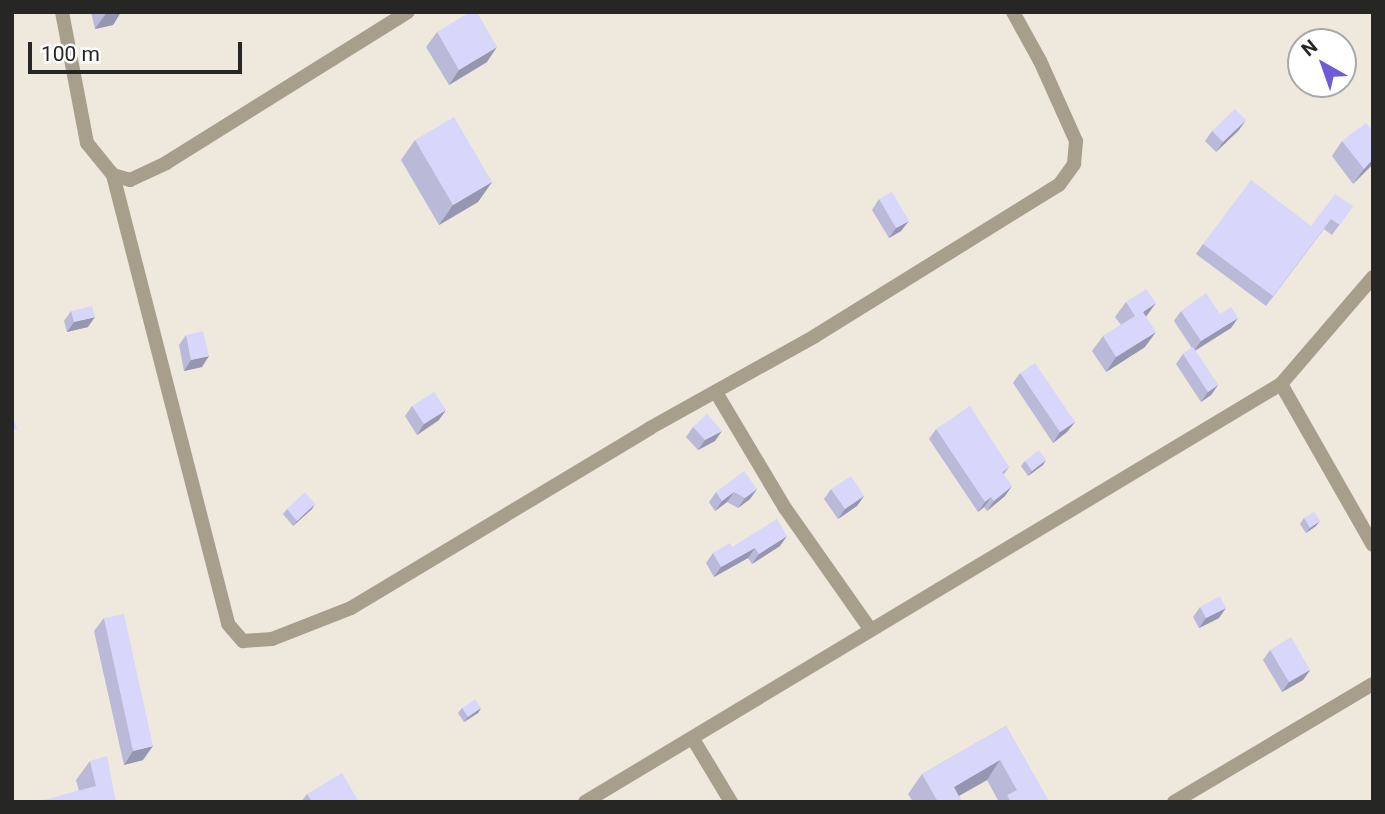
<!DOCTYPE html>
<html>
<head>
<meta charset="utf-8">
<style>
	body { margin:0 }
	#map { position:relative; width:1385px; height:814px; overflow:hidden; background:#f6f4f0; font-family:Roboto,sans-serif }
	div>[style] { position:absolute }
	.built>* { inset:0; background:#eee8dd }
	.street>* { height:14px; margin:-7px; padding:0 7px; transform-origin:7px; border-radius:7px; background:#a79e8c }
	.wall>* { inset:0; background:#bab9d8 }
	.shaded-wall>* { inset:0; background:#9796b0 }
	.building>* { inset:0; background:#d8d7fb }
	span { translate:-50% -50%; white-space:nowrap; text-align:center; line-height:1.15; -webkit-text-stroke:5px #fff; paint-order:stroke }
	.frame { position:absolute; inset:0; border:14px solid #262624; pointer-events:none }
	.north { position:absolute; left:1287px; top:28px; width:70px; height:70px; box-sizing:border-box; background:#fff; border:2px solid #a8a8a7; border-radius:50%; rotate:320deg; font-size:19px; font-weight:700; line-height:28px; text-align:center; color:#262624 }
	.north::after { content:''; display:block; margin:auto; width:24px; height:32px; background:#6f5bd5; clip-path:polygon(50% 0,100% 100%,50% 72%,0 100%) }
	.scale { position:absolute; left:28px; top:42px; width:214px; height:32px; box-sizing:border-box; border:4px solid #262624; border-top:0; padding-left:9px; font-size:21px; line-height:24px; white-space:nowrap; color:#262624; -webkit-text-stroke:5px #fff; paint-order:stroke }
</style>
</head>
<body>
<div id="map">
	<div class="built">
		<i style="clip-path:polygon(evenodd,12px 12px,1373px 12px,1373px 802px,12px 802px,12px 12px,1301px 42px,1343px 42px,1343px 84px,1301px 84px,1301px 42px)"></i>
	</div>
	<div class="street">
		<i style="left:62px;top:12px;width:133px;rotate:79.2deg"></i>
		<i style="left:87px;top:143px;width:41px;rotate:50.9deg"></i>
		<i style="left:113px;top:175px;width:18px;rotate:16deg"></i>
		<i style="left:130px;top:180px;width:40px;rotate:-25deg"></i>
		<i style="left:166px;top:163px;width:285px;rotate:-32deg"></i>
		<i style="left:113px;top:175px;width:463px;rotate:75.6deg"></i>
		<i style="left:228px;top:624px;width:23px;rotate:49deg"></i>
		<i style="left:243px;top:641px;width:29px;rotate:-4deg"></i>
		<i style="left:272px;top:639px;width:85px;rotate:-21.4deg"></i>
		<i style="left:351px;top:608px;width:349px;rotate:-31deg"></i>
		<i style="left:650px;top:428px;width:189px;rotate:-29.1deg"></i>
		<i style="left:815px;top:336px;width:287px;rotate:-31.8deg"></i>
		<i style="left:1059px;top:185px;width:26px;rotate:-54deg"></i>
		<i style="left:1074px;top:164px;width:23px;rotate:-85deg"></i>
		<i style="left:1076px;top:141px;width:88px;rotate:-114.2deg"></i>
		<i style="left:1040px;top:61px;width:56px;rotate:-118.9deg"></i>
		<i style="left:1281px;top:384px;width:185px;rotate:60.3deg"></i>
		<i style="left:717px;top:394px;width:133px;rotate:59.2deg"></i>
		<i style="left:785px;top:508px;width:148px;rotate:54.9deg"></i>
		<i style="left:693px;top:739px;width:74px;rotate:58.9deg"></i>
		<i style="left:585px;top:802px;width:812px;rotate:-30.99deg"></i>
		<i style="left:1281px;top:384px;width:141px;rotate:-49.3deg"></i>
		<i style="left:1174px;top:802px;width:231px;rotate:-30.7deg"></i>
	</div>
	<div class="wall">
		<i style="clip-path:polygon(91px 12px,121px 12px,113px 25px,95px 29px)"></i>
		<i style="clip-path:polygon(437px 32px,487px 62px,449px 85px,426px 47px)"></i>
		<i style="clip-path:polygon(1239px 130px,1216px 152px,1205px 141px,1212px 131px)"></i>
		<i style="clip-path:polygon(415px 140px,492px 182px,478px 202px,439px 225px,401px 160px)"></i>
		<i style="clip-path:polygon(1342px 141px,1373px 164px,1353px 184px,1332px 156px)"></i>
		<i style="clip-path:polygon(879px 199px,901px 231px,889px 238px,872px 210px)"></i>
		<i style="clip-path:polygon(1353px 206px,1332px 235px,1324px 229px,1266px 306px,1196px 254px,1203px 244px,1311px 226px)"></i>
		<i style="clip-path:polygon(1126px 302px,1146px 317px,1145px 347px,1106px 372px,1092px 351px,1103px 336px,1121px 325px,1115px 317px)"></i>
		<i style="clip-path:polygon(71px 311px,88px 327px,67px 332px,64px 321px)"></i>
		<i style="clip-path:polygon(1181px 311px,1231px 328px,1195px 351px,1218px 385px,1211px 395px,1201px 402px,1176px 364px,1183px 354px,1192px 348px,1174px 321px)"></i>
		<i style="clip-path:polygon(186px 335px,202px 367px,184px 371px,179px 345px)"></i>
		<i style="clip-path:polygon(1020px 373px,1075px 422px,1067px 432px,1053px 443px,1013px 383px)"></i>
		<i style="clip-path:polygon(412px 406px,439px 420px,417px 435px,405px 416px)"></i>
		<i style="clip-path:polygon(693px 427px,715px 441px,698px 450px,686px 437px)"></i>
		<i style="clip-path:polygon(936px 429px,1009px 467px,1004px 474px,1005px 496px,987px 511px,984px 507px,978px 512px,929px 439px)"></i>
		<i style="clip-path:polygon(1025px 461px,1043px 465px,1028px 476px,1021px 466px)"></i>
		<i style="clip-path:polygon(757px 489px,750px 499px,738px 508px,727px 502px,715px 511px,709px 502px,716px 492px)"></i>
		<i style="clip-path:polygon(831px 489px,864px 496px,857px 506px,838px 519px,824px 499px)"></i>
		<i style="clip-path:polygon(287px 509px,312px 509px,293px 526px,283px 514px)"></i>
		<i style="clip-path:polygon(1304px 518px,1316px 526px,1306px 533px,1300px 524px)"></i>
		<i style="clip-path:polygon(780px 546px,752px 564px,748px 558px,714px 577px,706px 563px,713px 553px,732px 547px)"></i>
		<i style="clip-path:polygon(1200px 607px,1219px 618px,1199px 628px,1193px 617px)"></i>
		<i style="clip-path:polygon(104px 618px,143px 760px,124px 765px,94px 631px)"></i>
		<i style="clip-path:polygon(1270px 650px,1310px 670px,1303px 680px,1282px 692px,1263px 660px)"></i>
		<i style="clip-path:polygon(462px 708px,481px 708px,478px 713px,464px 722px,458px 713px)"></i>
		<i style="clip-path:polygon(1006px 726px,1049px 802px,999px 802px,987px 780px,959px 796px,962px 802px,913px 802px,908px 794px,922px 774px)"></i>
		<i style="clip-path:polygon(90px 761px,116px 802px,79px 791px,76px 780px)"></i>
		<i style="clip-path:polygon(307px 794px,359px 802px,301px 802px)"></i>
	</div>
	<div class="shaded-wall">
		<i style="clip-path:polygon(107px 12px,121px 12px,113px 25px,95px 29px)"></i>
		<i style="clip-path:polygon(497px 47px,487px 62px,449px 85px,459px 70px)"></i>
		<i style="clip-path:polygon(1246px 120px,1239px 130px,1216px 152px,1223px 142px)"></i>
		<i style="clip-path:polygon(1373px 159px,1373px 164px,1353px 184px,1364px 169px)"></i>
		<i style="clip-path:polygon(492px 182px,478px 202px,439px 225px,453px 205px)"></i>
		<i style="clip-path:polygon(909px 221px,901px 231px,889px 238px,896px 228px)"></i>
		<i style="clip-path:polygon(1156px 303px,1145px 318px,1143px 312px)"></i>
		<i style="clip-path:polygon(95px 317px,88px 327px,67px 332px,74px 322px)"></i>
		<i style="clip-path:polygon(1238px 318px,1231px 328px,1194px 351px,1201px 341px)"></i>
		<i style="clip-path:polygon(1156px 332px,1145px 347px,1106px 372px,1116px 357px)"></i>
		<i style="clip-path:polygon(209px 356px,202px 367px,184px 371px,191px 360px)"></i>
		<i style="clip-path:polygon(1218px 385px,1211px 395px,1201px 402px,1208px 392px)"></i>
		<i style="clip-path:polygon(446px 410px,439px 420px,417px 435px,424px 424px)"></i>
		<i style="clip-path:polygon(1075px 422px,1067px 432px,1053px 443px,1060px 432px)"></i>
		<i style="clip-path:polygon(722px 431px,715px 441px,698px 450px,705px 440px)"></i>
		<i style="clip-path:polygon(1046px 460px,1043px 465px,1028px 476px,1032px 471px)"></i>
		<i style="clip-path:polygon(1012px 486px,1005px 496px,987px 511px,994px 501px)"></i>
		<i style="clip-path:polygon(757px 489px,750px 499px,738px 508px,745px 498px)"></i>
		<i style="clip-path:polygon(734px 492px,727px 502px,715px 511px,722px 501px)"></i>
		<i style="clip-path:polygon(864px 496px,857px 506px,838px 519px,845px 509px)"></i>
		<i style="clip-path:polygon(991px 497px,984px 507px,978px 512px,985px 502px)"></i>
		<i style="clip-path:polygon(315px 504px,312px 509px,293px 526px,297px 521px)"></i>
		<i style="clip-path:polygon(1320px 521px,1316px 526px,1306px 533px,1310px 528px)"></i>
		<i style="clip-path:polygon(787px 536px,780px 546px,752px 564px,759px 554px)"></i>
		<i style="clip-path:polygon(755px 548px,748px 558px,714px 577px,721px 567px)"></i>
		<i style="clip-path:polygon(1226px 608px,1219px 618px,1199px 628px,1206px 618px)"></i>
		<i style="clip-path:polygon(1310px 670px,1303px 680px,1282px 692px,1289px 682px)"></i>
		<i style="clip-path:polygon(481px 708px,478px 713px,464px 722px,468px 717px)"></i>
		<i style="clip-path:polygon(153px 746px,143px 760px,124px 765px,133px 751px)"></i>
		<i style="clip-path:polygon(1000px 760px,987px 780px,948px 802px,954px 787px)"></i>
	</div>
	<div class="building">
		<i style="clip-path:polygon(470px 12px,477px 12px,497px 47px,459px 70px,437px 32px)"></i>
		<i style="clip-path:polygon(1235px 109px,1246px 120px,1223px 142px,1212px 131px)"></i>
		<i style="clip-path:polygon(454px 117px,492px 182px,453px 205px,415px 140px)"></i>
		<i style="clip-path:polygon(1366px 123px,1373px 132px,1373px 159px,1364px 169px,1342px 141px)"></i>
		<i style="clip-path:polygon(1251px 180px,1311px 226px,1335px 194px,1353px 206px,1340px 225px,1331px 219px,1273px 296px,1203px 244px)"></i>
		<i style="clip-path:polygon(892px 192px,909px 221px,896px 228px,879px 199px)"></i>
		<i style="clip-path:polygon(1146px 289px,1156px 303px,1143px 312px,1156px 332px,1116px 357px,1103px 336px,1135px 316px,1126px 302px)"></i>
		<i style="clip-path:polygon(1206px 293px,1220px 314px,1231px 307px,1238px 318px,1201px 341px,1181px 311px)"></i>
		<i style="clip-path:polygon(92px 306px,95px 317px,74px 322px,71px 311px)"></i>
		<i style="clip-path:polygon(203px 331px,209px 356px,191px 360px,186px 335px)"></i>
		<i style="clip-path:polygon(1193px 347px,1218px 385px,1208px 392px,1183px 354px)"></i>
		<i style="clip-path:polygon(1035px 363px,1075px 422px,1060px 432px,1020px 373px)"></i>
		<i style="clip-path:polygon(434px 392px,446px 410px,424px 424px,412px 406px)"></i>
		<i style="clip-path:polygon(970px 406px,1009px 467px,1002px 472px,1012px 486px,994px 501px,991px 497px,985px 502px,936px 429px)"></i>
		<i style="clip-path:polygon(12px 414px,17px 429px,12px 430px)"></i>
		<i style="clip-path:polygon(707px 414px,722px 431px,705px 440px,693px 427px)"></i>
		<i style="clip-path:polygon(1039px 450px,1046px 460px,1032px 471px,1025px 461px)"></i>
		<i style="clip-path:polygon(744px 471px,757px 489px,745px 498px,734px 492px,722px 501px,716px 492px)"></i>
		<i style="clip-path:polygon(851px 476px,864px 496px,845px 509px,831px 489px)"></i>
		<i style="clip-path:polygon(305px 492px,315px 504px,297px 521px,287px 509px)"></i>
		<i style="clip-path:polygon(1314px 512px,1320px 521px,1310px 528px,1304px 518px)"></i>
		<i style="clip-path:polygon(777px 519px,787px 536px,759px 554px,755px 548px,721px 567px,713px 553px,730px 543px,732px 547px)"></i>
		<i style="clip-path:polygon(1220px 596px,1226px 608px,1206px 618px,1200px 607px)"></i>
		<i style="clip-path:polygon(124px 614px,153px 746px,133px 751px,104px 618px)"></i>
		<i style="clip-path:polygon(1291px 637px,1310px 670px,1289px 682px,1270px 650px)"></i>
		<i style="clip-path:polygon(475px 699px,481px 708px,468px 717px,462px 708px)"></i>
		<i style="clip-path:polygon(1006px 726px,1049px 801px,1011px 802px,1007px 795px,1017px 790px,1000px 760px,954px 787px,962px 802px,938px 802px,922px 774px)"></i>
		<i style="clip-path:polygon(107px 756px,116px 802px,36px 802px,96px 786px,90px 761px)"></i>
		<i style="clip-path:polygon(342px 773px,359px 802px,312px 802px,307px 794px)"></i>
	</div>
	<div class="frame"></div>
	<div class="north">N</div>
	<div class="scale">100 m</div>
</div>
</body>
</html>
